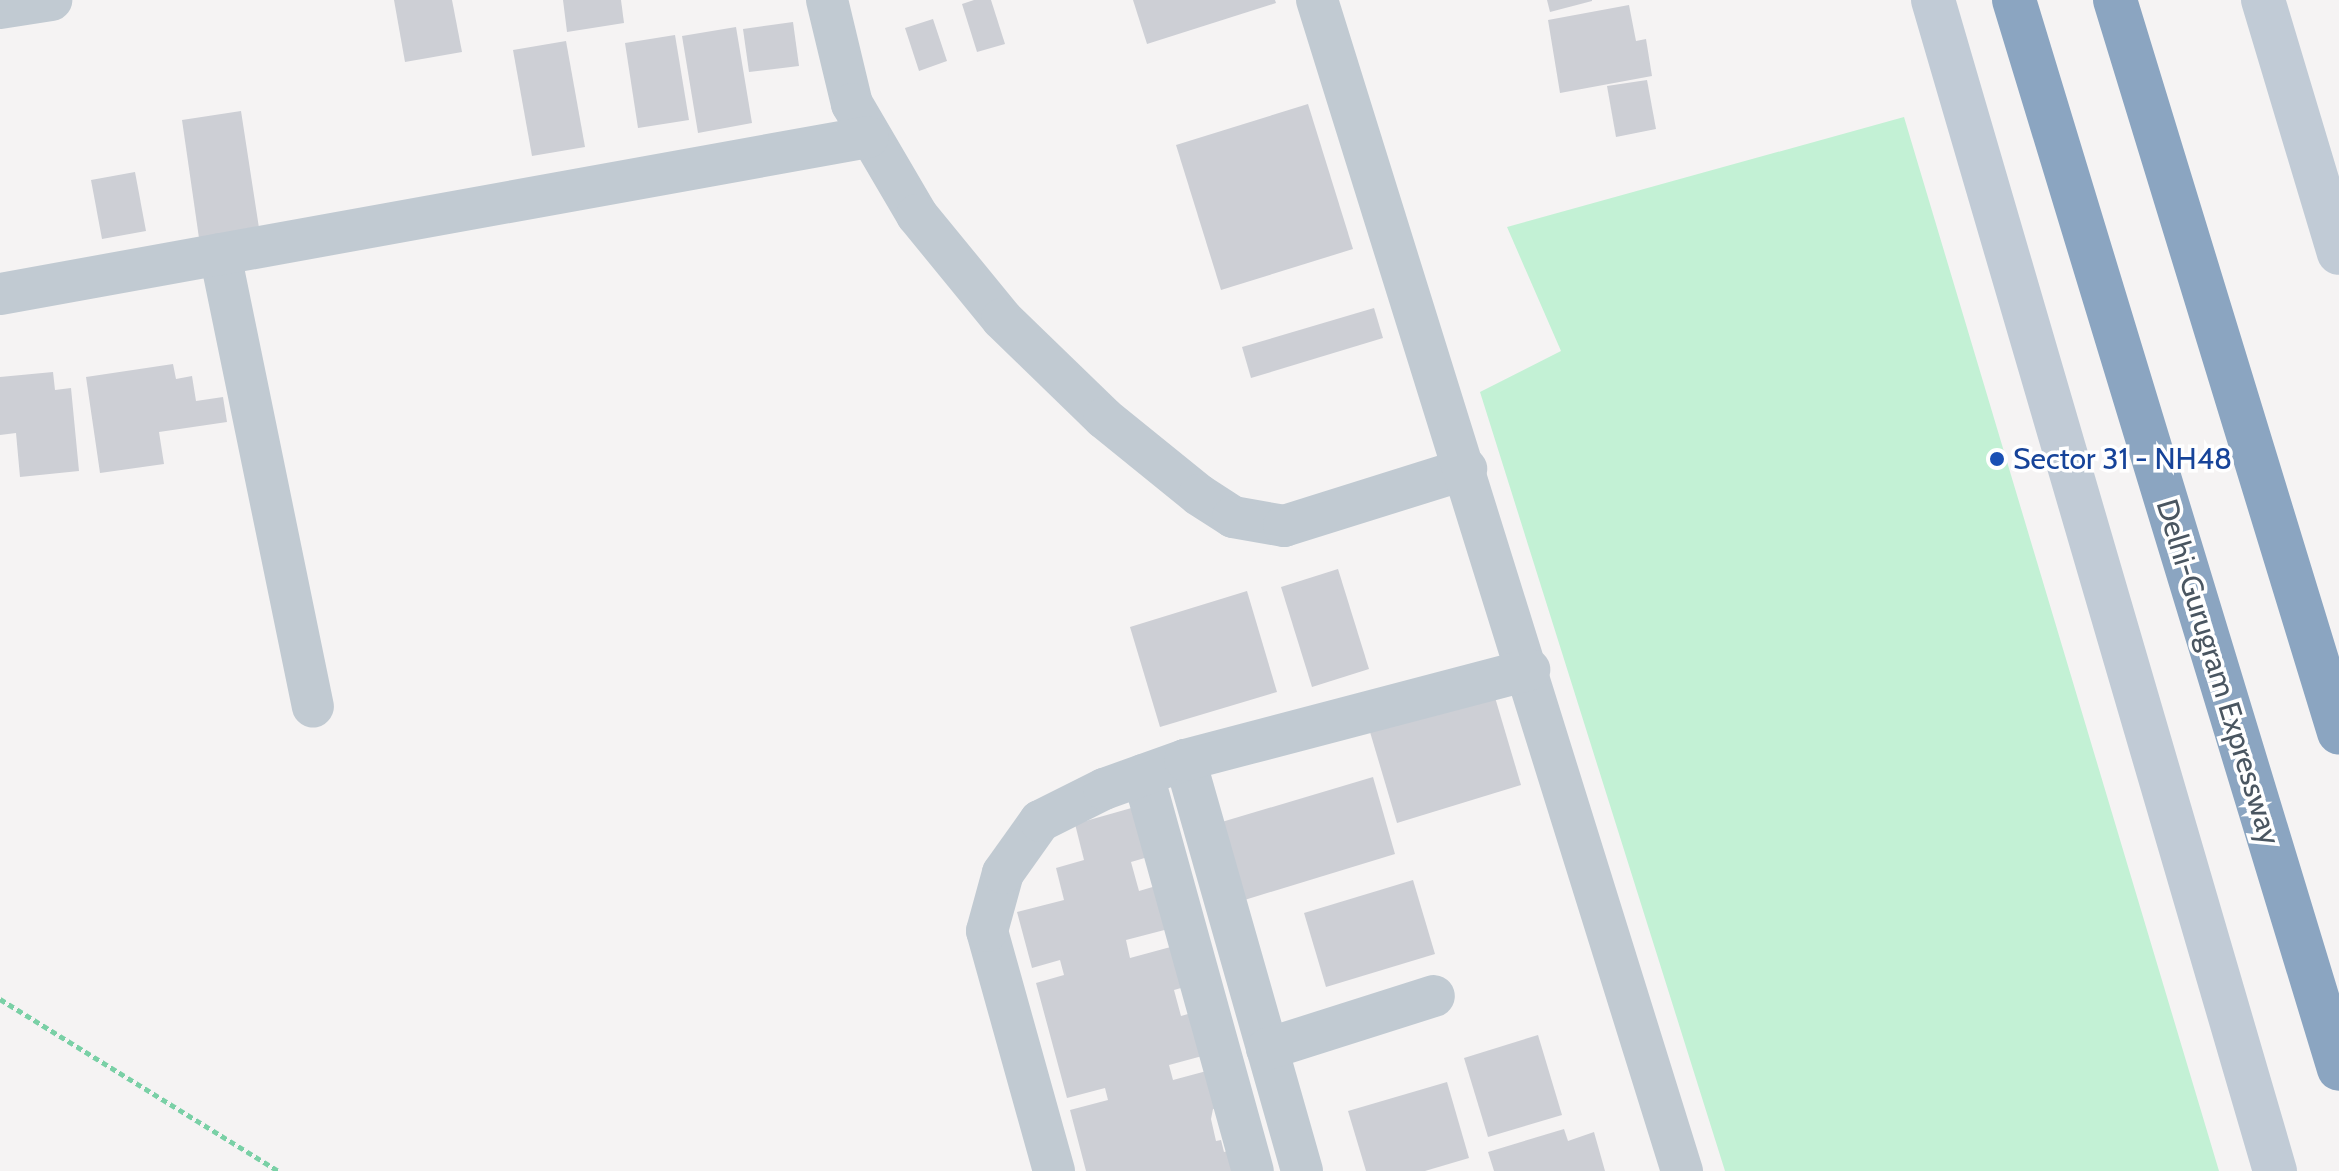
<!DOCTYPE html>
<html>
<head>
<meta charset="utf-8">
<style>
	body { margin:0 }
	#map { position:relative; width:2339px; height:1171px; overflow:hidden; background:#f5f3f3; font-family:Cabin,sans-serif }
	div>[style] { position:absolute }
	.green>* { inset:0; background:#c3f1d5 }
	.building>* { inset:0; background:#cdcfd5 }
	.path>* { height:5px; margin-top:-2.5px; transform-origin:0; background:repeating-linear-gradient(90deg,#7ad0a6 0 6px,transparent 0 10px) }
	.minor>* { height:42px; margin:-21px; padding:0 21px; transform-origin:21px; border-radius:21px; background:#c1cad2 }
	.secondary>* { height:44px; margin:-22px; padding:0 22px; transform-origin:22px; border-radius:22px; background:#c1cbd6 }
	.motorway>* { height:44px; margin:-22px; padding:0 22px; transform-origin:22px; border-radius:22px; background:#8ba5c1 }
	.dots>* { width:22px; height:22px; translate:-50% -50%; box-sizing:border-box; border:4px solid #fff; border-radius:50% }
	span { translate:-50% -50%; white-space:nowrap; text-align:center; line-height:1.15; -webkit-text-stroke:7px #fff; paint-order:stroke }
	.transit-label { font-size:30px; color:#164399 }
	.left { translate:0 -50%; text-align:left }
	.street-label { font-size:30px; color:#4a5661 }
</style>
</head>
<body>
<div id="map">
	<div class="green">
		<i style="clip-path:polygon(1904px 117px,2219px 1171px,1725px 1171px,1480px 392px,1561px 351px,1507px 227px)"></i>
	</div>
	<div class="building">
		<i style="clip-path:polygon(394px 0,452px 0,462px 52px,405px 62px)"></i>
		<i style="clip-path:polygon(563px 0,621px 0,624px 23px,567px 32px)"></i>
		<i style="clip-path:polygon(974px 0,991px 0,1005px 44px,977px 52px,962px 4px)"></i>
		<i style="clip-path:polygon(1133px 0,1275px 0,1276px 3px,1147px 44px)"></i>
		<i style="clip-path:polygon(1547px 0,1592px 0,1592px 1px,1550px 12px)"></i>
		<i style="clip-path:polygon(1629px 5px,1636px 41px,1646px 39px,1652px 76px,1560px 93px,1548px 20px)"></i>
		<i style="clip-path:polygon(933px 19px,947px 61px,919px 71px,905px 28px)"></i>
		<i style="clip-path:polygon(793px 22px,799px 66px,749px 72px,743px 29px)"></i>
		<i style="clip-path:polygon(736px 27px,752px 123px,698px 133px,682px 36px)"></i>
		<i style="clip-path:polygon(675px 35px,689px 120px,638px 128px,625px 43px)"></i>
		<i style="clip-path:polygon(566px 41px,585px 147px,532px 156px,513px 50px)"></i>
		<i style="clip-path:polygon(1647px 80px,1656px 129px,1616px 137px,1607px 86px)"></i>
		<i style="clip-path:polygon(1308px 104px,1353px 249px,1221px 290px,1176px 145px)"></i>
		<i style="clip-path:polygon(241px 111px,259px 228px,199px 238px,182px 120px)"></i>
		<i style="clip-path:polygon(135px 172px,146px 231px,102px 239px,91px 180px)"></i>
		<i style="clip-path:polygon(1374px 308px,1383px 338px,1251px 378px,1242px 347px)"></i>
		<i style="clip-path:polygon(173px 364px,176px 379px,192px 376px,196px 401px,223px 397px,227px 422px,159px 432px,164px 464px,100px 473px,86px 377px)"></i>
		<i style="clip-path:polygon(53px 372px,55px 390px,71px 388px,79px 471px,20px 477px,16px 433px,0 435px,0 377px)"></i>
		<i style="clip-path:polygon(1338px 569px,1369px 669px,1312px 687px,1281px 587px)"></i>
		<i style="clip-path:polygon(1247px 591px,1277px 692px,1160px 727px,1130px 627px)"></i>
		<i style="clip-path:polygon(1494px 694px,1521px 785px,1397px 823px,1370px 732px)"></i>
		<i style="clip-path:polygon(1373px 777px,1395px 854px,1238px 902px,1215px 824px)"></i>
		<i style="clip-path:polygon(1135px 807px,1148px 857px,1131px 862px,1139px 891px,1156px 886px,1176px 927px,1126px 940px,1130px 958px,1178px 945px,1188px 986px,1174px 990px,1181px 1016px,1195px 1012px,1206px 1055px,1169px 1065px,1173px 1080px,1214px 1069px,1224px 1107px,1213px 1109px,1211px 1119px,1216px 1141px,1221px 1140px,1224px 1152px,1235px 1149px,1241px 1171px,1086px 1171px,1070px 1110px,1108px 1100px,1105px 1088px,1067px 1098px,1036px 983px,1064px 975px,1060px 960px,1032px 968px,1017px 912px,1064px 900px,1056px 868px,1084px 860px,1075px 824px)"></i>
		<i style="clip-path:polygon(1413px 880px,1435px 954px,1326px 987px,1304px 913px)"></i>
		<i style="clip-path:polygon(1538px 1035px,1562px 1115px,1488px 1137px,1464px 1058px)"></i>
		<i style="clip-path:polygon(1447px 1082px,1469px 1158px,1425px 1171px,1366px 1171px,1348px 1111px)"></i>
		<i style="clip-path:polygon(1564px 1129px,1568px 1141px,1594px 1132px,1605px 1171px,1494px 1171px,1488px 1152px)"></i>
	</div>
	<div class="path">
		<i style="left:0;top:999px;width:328px;rotate:31.7deg"></i>
	</div>
	<div class="minor">
		<i style="left:827px;top:0;width:107px;rotate:76.5deg"></i>
		<i style="left:852px;top:104px;width:129px;rotate:59.6deg"></i>
		<i style="left:917px;top:215px;width:134px;rotate:50.7deg"></i>
		<i style="left:1002px;top:319px;width:142px;rotate:44.1deg"></i>
		<i style="left:1104px;top:418px;width:122px;rotate:39deg"></i>
		<i style="left:1199px;top:495px;width:40px;rotate:32.9deg"></i>
		<i style="left:1233px;top:517px;width:52px;rotate:10deg"></i>
		<i style="left:1284px;top:526px;width:191px;rotate:-17.4deg"></i>
		<i style="left:1317px;top:0;width:1227px;rotate:72.69deg"></i>
		<i style="left:0;top:8px;width:52px;rotate:-8.9deg"></i>
		<i style="left:220px;top:254px;width:462px;rotate:78.4deg"></i>
		<i style="left:0;top:294px;width:882px;rotate:-10.25deg"></i>
		<i style="left:1185px;top:760px;width:427px;rotate:74.1deg"></i>
		<i style="left:1143px;top:775px;width:411px;rotate:74.5deg"></i>
		<i style="left:1267px;top:1049px;width:175px;rotate:-17.6deg"></i>
		<i style="left:1054px;top:1171px;width:249px;rotate:-105.6deg"></i>
		<i style="left:987px;top:931px;width:60px;rotate:-74.6deg"></i>
		<i style="left:1003px;top:873px;width:64px;rotate:-54.6deg"></i>
		<i style="left:1040px;top:821px;width:72px;rotate:-26.6deg"></i>
		<i style="left:1104px;top:789px;width:86px;rotate:-19.7deg"></i>
		<i style="left:1185px;top:760px;width:356px;rotate:-14.7deg"></i>
	</div>
	<div class="secondary">
		<i style="left:1933px;top:0;width:1220px;rotate:73.72deg"></i>
		<i style="left:2263px;top:0;width:264px;rotate:73.3deg"></i>
	</div>
	<div class="motorway">
		<i style="left:2014px;top:0;width:1117px;rotate:73.09deg"></i>
		<i style="left:2115px;top:0;width:766px;rotate:72.99deg"></i>
	</div>
	<div class="dots">
		<i style="left:1997px;top:459px;background:#1a4fb4"></i>
	</div>
	<div class="transit-label">
		<span class="left" style="left:2013px;top:459px">Sector 31 - NH48</span>
	</div>
	<div class="street-label">
		<span style="left:2218px;top:672px;rotate:73deg">Delhi-Gurugram Expressway</span>
	</div>
</div>
</body>
</html>
